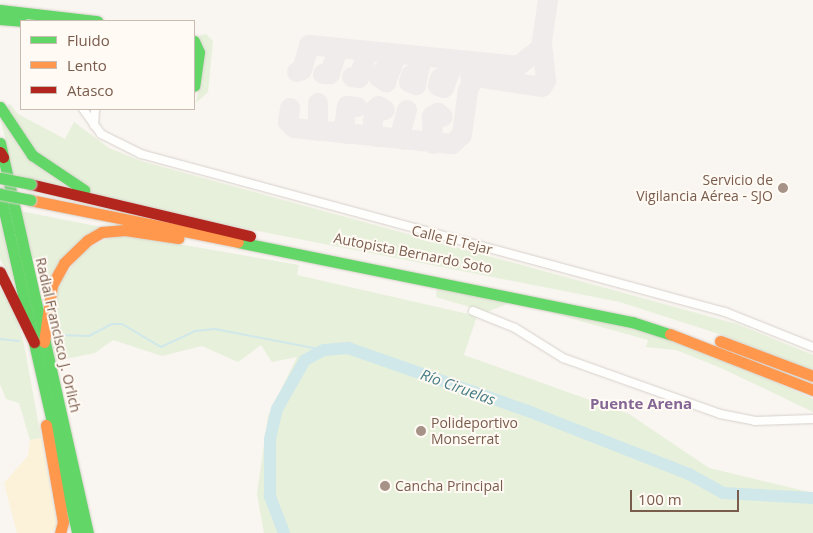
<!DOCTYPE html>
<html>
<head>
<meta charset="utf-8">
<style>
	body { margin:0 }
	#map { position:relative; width:813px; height:533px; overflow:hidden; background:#f9f5f0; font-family:"Open Sans",sans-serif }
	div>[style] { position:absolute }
	.green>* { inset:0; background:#e7f0db }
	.sand>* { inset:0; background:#fbf2d9 }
	.stream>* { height:2px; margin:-1px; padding:0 1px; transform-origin:1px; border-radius:1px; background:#d0e8ea }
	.river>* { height:12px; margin:-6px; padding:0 6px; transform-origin:6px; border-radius:6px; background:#d0e8ea }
	.taxiway>* { height:20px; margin:-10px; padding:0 10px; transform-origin:10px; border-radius:10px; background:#f0ecec }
	.roads { filter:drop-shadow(0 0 1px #d7d1cb) drop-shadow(0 0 1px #d7d1cb) }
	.street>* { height:8px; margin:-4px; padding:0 4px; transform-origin:4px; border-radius:4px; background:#fefefd }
	.fast>* { height:11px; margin:-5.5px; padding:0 5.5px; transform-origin:5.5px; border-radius:5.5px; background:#63d668 }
	.slow>* { height:11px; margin:-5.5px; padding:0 5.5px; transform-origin:5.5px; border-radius:5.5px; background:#ff974d }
	.jam>* { height:11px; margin:-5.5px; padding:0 5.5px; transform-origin:5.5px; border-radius:5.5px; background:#b3261e }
	.bridges { filter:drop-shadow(0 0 1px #dad1cc) drop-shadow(0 0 1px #dad1cc) }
	.fast-bridge>* { height:11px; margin:-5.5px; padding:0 5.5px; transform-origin:5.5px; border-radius:5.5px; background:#63d668 }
	.dots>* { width:14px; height:14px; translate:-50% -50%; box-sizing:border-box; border:2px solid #fffaf3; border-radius:50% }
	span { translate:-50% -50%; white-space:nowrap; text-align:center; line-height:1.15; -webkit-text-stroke:4px #fffaf3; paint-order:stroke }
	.poi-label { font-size:14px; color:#7a5c4d }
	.right { translate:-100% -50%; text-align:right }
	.left { translate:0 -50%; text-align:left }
	.street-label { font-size:14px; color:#7a5c4d }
	.water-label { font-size:15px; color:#437c86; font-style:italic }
	.neighbourhood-label { font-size:15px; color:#846695; font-weight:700 }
	.legend { position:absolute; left:20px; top:20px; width:175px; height:90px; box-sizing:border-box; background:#fffaf3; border:1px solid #cabbb1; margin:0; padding:6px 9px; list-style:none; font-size:15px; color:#7a5c4d }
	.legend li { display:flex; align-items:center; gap:10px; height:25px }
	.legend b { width:25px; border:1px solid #cabbb1 }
	.scale { position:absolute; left:630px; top:490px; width:109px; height:22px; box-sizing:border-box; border:2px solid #7a5c4d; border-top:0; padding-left:6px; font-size:15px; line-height:18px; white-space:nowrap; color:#7a5c4d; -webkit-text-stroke:4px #fffaf3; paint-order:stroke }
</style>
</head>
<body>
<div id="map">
	<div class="green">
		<i style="clip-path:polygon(206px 34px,213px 41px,208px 92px,196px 103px,204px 60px,199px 36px)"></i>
		<i style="clip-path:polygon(10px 104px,18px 114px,65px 139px,74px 122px,109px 148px,141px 161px,737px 324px,813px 355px,813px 372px,722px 335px,620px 302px,126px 205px,95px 194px,49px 167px,4px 108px)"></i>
		<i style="clip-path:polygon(0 117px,23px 153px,68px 188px,14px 177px)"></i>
		<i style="clip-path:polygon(20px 211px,101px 227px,51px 274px,42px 292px)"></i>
		<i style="clip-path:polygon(0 221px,15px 284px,0 259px)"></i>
		<i style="clip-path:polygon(127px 235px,299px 265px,297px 275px,477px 316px,464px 355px,629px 414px,709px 468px,813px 493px,813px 533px,264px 533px,257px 494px,268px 416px,297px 357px,272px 362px,261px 345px,238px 362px,202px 346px,162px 356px,113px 340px,95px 353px,55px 361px,49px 333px,54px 291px,83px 251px,107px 239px)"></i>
		<i style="clip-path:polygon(437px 286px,639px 329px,719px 357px,813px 399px,813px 412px,721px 368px,676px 350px,646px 347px,648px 340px,512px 302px,487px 312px,436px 297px)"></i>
		<i style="clip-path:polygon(0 288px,16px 315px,24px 344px,41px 438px,30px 440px,19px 403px,6px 399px,0 384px)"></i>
	</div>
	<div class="sand">
		<i style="clip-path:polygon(41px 438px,57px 526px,50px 533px,17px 533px,4px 483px,28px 456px,30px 440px)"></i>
	</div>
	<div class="stream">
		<i style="left:57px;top:335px;width:32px;rotate:2deg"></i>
		<i style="left:89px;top:336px;width:26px;rotate:-28deg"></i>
		<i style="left:112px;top:324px;width:10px"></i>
		<i style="left:122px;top:324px;width:45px;rotate:30.5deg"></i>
		<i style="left:161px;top:347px;width:38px;rotate:-25deg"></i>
		<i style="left:195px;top:331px;width:20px;rotate:-6deg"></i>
		<i style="left:215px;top:329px;width:111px;rotate:10.9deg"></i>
		<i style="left:0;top:339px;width:19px;rotate:6deg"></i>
	</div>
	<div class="river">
		<i style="left:284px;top:533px;width:40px;rotate:-111deg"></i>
		<i style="left:270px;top:496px;width:57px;rotate:-90deg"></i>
		<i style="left:270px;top:439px;width:31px;rotate:-77deg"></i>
		<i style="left:277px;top:409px;width:56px;rotate:-60.3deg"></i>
		<i style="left:305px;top:360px;width:21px;rotate:-28deg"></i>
		<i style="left:324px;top:350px;width:24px;rotate:-5deg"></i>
		<i style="left:348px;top:348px;width:191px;rotate:19.3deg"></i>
		<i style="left:528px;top:411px;width:173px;rotate:21.4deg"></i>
		<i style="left:689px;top:474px;width:39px;rotate:29deg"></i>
		<i style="left:723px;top:493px;width:90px;rotate:3.2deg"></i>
	</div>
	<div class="taxiway">
		<i style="left:382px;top:71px;width:7px;rotate:117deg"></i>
		<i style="left:379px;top:77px;width:9px;rotate:36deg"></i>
		<i style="left:386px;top:82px;width:30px;rotate:-69deg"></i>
		<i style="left:297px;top:72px;width:5px;rotate:-22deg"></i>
		<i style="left:302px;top:70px;width:26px;rotate:-74deg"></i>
		<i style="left:309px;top:45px;width:210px;rotate:5.7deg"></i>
		<i style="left:518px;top:66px;width:29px;rotate:-38deg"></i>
		<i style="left:541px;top:48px;width:49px;rotate:-81.7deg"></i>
		<i style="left:323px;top:74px;width:7px"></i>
		<i style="left:330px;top:74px;width:27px;rotate:-73deg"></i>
		<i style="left:411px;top:75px;width:7px;rotate:106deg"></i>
		<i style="left:409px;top:82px;width:8px;rotate:23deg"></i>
		<i style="left:416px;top:85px;width:25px;rotate:-78deg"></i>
		<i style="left:421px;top:61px;width:7px;rotate:-34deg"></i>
		<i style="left:470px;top:76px;width:73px;rotate:8.7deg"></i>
		<i style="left:542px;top:87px;width:7px;rotate:-56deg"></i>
		<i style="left:546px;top:81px;width:39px;rotate:-96deg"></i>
		<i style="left:352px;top:77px;width:7px;rotate:8deg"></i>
		<i style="left:359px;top:78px;width:28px;rotate:-73deg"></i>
		<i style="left:440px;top:78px;width:8px;rotate:104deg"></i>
		<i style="left:438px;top:86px;width:6px;rotate:18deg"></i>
		<i style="left:444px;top:88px;width:29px;rotate:-70deg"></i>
		<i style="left:318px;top:103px;width:28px;rotate:90deg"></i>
		<i style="left:290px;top:108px;width:14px;rotate:98deg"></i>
		<i style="left:288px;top:122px;width:8px;rotate:45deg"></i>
		<i style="left:294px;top:128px;width:159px;rotate:5.8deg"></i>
		<i style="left:452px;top:144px;width:13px;rotate:-42deg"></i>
		<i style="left:462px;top:135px;width:45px;rotate:-82.4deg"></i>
		<i style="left:468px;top:90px;width:13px;rotate:-61deg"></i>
		<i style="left:474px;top:79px;width:29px;rotate:-27deg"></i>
		<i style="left:347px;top:134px;width:8px;rotate:-113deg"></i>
		<i style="left:344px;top:127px;width:21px;rotate:-82deg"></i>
		<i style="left:347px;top:106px;width:10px;rotate:6deg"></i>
		<i style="left:377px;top:137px;width:6px;rotate:-149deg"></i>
		<i style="left:372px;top:134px;width:24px;rotate:-85deg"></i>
		<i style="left:374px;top:110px;width:6px;rotate:-39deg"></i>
		<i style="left:379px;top:106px;width:7px;rotate:34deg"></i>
		<i style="left:404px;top:140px;width:6px;rotate:-135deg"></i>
		<i style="left:400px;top:136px;width:27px;rotate:-75deg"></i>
		<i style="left:433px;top:144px;width:28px;rotate:-92deg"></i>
		<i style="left:432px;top:116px;width:7px;rotate:-27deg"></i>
		<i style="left:438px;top:113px;width:6px;rotate:39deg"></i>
	</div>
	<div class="roads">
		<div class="street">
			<i style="left:83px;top:109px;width:31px;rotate:54deg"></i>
			<i style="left:101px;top:134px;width:45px;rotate:26.6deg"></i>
			<i style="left:141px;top:154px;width:605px;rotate:15.14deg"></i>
			<i style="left:725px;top:312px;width:95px;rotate:21.7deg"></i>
			<i style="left:94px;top:125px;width:16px;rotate:-86deg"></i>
			<i style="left:473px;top:311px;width:45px;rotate:22deg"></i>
			<i style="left:515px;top:328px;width:57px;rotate:32deg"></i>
			<i style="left:563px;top:358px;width:167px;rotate:19.6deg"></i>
			<i style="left:720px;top:414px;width:36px;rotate:11deg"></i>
			<i style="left:755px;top:421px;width:58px;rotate:-2deg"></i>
		</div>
		<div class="fast">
			<i style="left:0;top:10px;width:98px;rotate:6.5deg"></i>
			<i style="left:0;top:19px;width:21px;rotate:5deg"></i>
			<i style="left:194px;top:41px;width:12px;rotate:66deg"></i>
			<i style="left:199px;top:52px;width:34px;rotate:98deg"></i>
			<i style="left:0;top:107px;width:58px;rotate:56.3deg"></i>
			<i style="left:32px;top:155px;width:63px;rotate:33.9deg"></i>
			<i style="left:0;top:143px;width:400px;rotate:77.3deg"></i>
			<i style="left:0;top:193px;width:349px;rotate:77.2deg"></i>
			<i style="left:238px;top:242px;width:402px;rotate:11.5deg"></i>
			<i style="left:632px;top:322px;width:40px;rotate:18deg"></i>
		</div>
		<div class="slow">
			<i style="left:30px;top:200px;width:212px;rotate:11.4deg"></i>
			<i style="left:670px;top:334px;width:154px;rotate:21.4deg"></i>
			<i style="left:720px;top:341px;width:99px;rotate:20.6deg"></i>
			<i style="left:44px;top:342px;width:58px;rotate:-82deg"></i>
			<i style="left:52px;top:285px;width:25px;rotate:-61deg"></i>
			<i style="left:64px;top:263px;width:33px;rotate:-44deg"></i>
			<i style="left:88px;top:240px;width:16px;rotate:-30deg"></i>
			<i style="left:102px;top:232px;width:23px;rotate:-5deg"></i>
			<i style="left:125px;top:230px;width:54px;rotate:8.6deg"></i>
			<i style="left:46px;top:425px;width:98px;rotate:80.1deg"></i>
			<i style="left:63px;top:522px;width:11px;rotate:105deg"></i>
		</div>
		<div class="jam">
			<i style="left:0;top:152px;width:6px;rotate:59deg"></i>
			<i style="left:30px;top:184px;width:226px;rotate:13.3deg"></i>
			<i style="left:0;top:272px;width:78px;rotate:64.1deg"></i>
		</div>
	</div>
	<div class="bridges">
		<div class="fast-bridge">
			<i style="left:0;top:178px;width:31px;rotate:11deg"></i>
			<i style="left:0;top:194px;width:31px;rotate:11deg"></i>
		</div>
	</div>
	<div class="dots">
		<i style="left:783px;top:188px;background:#a69286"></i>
		<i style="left:421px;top:431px;background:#a69286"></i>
		<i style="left:385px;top:486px;background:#a69286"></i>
	</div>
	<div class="poi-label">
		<span class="right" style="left:773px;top:188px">Servicio de<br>Vigilancia Aérea - SJO</span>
		<span class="left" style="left:431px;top:431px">Polideportivo<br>Monserrat</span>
		<span class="left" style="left:395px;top:486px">Cancha Principal</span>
	</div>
	<div class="street-label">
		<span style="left:452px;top:240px;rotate:14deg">Calle El Tejar</span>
		<span style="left:413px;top:253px;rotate:11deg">Autopista Bernardo Soto</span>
		<span style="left:58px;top:335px;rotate:77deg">Radial Francisco J. Orlich</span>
	</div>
	<div class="water-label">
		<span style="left:458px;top:387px;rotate:20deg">Río Ciruelas</span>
	</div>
	<div class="neighbourhood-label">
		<span style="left:641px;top:404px">Puente Arena</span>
	</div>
	<ul class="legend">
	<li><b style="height:6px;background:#63d668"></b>Fluido</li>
	<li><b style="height:6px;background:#ff974d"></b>Lento</li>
	<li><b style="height:6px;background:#b3261e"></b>Atasco</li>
	</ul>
	<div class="scale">100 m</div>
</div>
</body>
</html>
